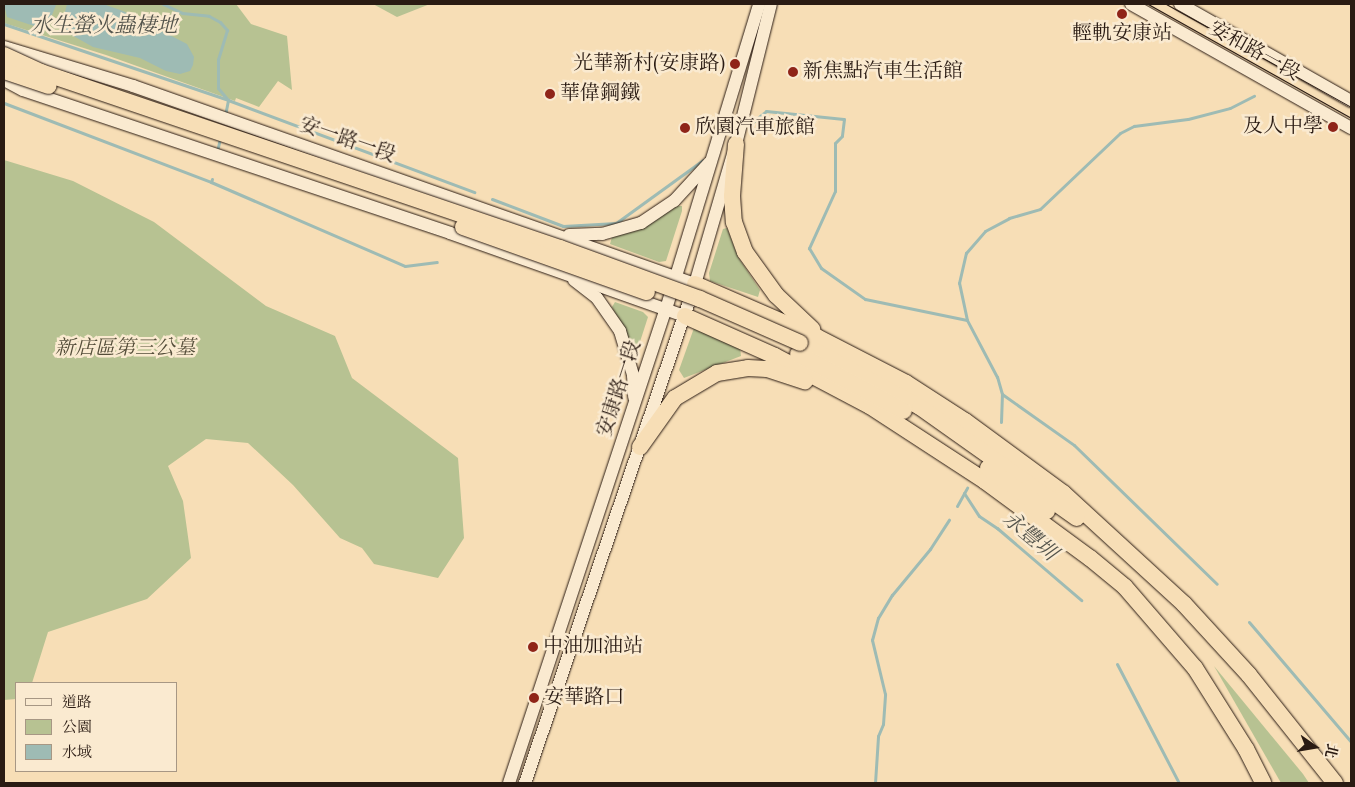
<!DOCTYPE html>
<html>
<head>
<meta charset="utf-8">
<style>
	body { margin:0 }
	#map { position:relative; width:1355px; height:787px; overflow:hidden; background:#f7deb6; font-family:Vollkorn,"Noto Serif TC",serif }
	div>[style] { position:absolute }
	.green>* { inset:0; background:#b7c292 }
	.water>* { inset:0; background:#9ebbb4 }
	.stream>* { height:3px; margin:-1.5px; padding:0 1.5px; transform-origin:1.5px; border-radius:1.5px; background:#9ebbb4 }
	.roads { filter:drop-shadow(0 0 1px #2a1b13) drop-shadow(0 0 1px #2a1b13) }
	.secondary>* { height:12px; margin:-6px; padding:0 6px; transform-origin:6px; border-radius:6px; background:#faead0 }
	.highway>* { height:16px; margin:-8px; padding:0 8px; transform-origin:8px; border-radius:8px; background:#f7deb6 }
	.tram>* { height:1px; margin:-0.5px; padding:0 0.5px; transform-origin:0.5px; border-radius:0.5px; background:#2a1b13 }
	.bridges { filter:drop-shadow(0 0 1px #2a1b13) drop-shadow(0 0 1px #2a1b13) }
	.highway-bridge>* { height:16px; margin:-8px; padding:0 8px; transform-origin:8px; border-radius:8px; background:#f7deb6 }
	.dots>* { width:14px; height:14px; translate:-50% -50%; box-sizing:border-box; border:2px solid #faead0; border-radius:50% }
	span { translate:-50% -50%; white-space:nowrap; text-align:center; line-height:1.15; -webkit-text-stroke:5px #faead0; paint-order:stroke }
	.poi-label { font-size:20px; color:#2a1b13 }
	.right { translate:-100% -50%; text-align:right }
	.left { translate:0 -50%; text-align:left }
	.street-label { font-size:20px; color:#2a1b13 }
	.park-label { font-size:20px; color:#544d39; font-style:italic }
	.water-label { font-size:21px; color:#53534b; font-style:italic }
	.frame { position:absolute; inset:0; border:5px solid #2a1b13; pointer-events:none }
	.legend { position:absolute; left:15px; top:682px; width:162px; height:90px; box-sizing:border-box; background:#faead0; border:1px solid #a79784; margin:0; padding:6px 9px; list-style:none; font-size:15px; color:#2a1b13 }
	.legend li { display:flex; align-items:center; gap:10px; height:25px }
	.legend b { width:25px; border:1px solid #a79784 }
	.north { position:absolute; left:1290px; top:722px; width:50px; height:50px; -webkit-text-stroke:4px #faead0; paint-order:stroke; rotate:103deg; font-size:14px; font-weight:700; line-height:20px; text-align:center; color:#2a1b13 }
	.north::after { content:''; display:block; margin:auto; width:18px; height:22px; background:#2a1b13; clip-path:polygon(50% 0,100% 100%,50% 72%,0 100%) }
</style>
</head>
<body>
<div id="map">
	<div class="green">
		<i style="clip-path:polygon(4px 4px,236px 4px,251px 24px,287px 36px,292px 90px,278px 81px,259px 107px,236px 98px,235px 101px,106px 55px,4px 23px)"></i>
		<i style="clip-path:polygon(373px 4px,430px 4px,397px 17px)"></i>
		<i style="clip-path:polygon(4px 160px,73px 181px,154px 222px,266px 306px,335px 336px,352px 378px,458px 458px,464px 538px,438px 578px,374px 564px,362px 548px,340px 538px,293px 485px,248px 443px,206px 439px,168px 466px,183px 501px,191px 558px,147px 599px,48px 632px,32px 683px,16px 683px,16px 699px,4px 700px)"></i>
		<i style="clip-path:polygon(677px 206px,682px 206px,682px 211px,666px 261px,659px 262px,610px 244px,612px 237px,642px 229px)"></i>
		<i style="clip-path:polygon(727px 228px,738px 257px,760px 290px,758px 297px,710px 281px,709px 273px,723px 229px)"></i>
		<i style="clip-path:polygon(615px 302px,643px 312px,648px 317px,637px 351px,633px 350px,612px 307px)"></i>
		<i style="clip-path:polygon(694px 328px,740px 347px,741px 356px,684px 378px,679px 370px)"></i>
		<i style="clip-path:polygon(1214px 666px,1303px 774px,1309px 783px,1281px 783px)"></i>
	</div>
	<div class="water">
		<i style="clip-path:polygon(4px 4px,56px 4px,56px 5px,50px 20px,40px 28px,7px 17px)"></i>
		<i style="clip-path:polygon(67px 4px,103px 4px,123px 11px,187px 44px,194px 57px,193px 65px,190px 71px,180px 74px,166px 71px,140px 58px,93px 47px,68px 33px,62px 24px)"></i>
	</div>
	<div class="stream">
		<i style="left:163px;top:4px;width:21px;rotate:25deg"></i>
		<i style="left:182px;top:13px;width:27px;rotate:6deg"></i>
		<i style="left:209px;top:16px;width:13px;rotate:29deg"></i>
		<i style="left:220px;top:22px;width:11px;rotate:49deg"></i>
		<i style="left:227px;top:30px;width:30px;rotate:107deg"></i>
		<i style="left:218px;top:59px;width:29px;rotate:90deg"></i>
		<i style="left:218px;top:88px;width:16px;rotate:50deg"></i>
		<i style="left:228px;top:100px;width:263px;rotate:20.5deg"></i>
		<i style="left:4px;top:24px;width:237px;rotate:18.7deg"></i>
		<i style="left:228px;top:100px;width:15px;rotate:101deg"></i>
		<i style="left:4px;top:103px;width:222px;rotate:20.9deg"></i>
		<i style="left:749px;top:125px;width:22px;rotate:-39deg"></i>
		<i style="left:766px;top:111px;width:78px;rotate:5.9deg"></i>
		<i style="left:844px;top:119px;width:17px;rotate:97deg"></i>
		<i style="left:842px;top:136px;width:10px;rotate:135deg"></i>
		<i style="left:835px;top:143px;width:48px;rotate:90deg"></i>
		<i style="left:835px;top:191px;width:63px;rotate:114.5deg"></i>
		<i style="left:809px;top:248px;width:23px;rotate:59deg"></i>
		<i style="left:821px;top:268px;width:54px;rotate:35.2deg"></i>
		<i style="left:865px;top:299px;width:104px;rotate:11.6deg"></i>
		<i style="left:217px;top:152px;width:14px;rotate:-78deg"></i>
		<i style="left:212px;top:179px;width:3px;rotate:108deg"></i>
		<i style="left:211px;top:182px;width:211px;rotate:23.4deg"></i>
		<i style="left:405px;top:266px;width:32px;rotate:-7deg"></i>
		<i style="left:492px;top:199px;width:76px;rotate:20.8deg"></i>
		<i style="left:563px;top:226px;width:53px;rotate:-3.2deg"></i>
		<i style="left:616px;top:223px;width:107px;rotate:-35.9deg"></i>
		<i style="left:1002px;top:394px;width:88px;rotate:35.3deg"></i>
		<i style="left:1074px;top:445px;width:199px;rotate:44.2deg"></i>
		<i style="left:1001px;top:422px;width:28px;rotate:-88deg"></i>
		<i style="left:1002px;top:394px;width:18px;rotate:-106deg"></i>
		<i style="left:997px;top:377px;width:64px;rotate:-117.8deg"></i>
		<i style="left:967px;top:320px;width:38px;rotate:-102deg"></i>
		<i style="left:959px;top:283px;width:31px;rotate:-77deg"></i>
		<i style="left:966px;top:253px;width:29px;rotate:-49deg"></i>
		<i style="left:985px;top:231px;width:27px;rotate:-28deg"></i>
		<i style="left:1009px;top:218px;width:32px;rotate:-16deg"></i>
		<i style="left:1040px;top:209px;width:110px;rotate:-43.5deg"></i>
		<i style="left:1120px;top:133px;width:16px;rotate:-27deg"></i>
		<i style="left:1134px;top:126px;width:54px;rotate:-7.4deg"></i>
		<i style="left:1188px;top:119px;width:43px;rotate:-14.7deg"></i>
		<i style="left:1230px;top:108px;width:27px;rotate:-27deg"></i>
		<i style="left:964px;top:493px;width:27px;rotate:57deg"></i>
		<i style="left:979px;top:516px;width:22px;rotate:34deg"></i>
		<i style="left:997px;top:528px;width:111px;rotate:40.6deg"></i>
		<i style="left:957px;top:506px;width:21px;rotate:-61deg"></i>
		<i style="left:1249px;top:622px;width:157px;rotate:49.6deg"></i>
		<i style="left:1117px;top:664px;width:134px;rotate:62.5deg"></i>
		<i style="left:875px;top:783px;width:47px;rotate:-86.3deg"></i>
		<i style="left:878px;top:736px;width:13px;rotate:-67deg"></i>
		<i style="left:883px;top:724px;width:30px;rotate:-86deg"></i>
		<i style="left:885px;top:694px;width:56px;rotate:-103.5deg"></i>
		<i style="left:872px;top:640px;width:23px;rotate:-75deg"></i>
		<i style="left:878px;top:618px;width:27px;rotate:-59deg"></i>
		<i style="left:892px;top:595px;width:60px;rotate:-50.4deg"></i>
		<i style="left:930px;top:549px;width:35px;rotate:-57deg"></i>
	</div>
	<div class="roads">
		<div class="secondary">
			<i style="left:1131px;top:4px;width:253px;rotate:29.4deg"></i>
			<i style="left:1180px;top:4px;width:197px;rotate:29.6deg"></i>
			<i style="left:4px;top:47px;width:135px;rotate:16.8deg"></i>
			<i style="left:133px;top:86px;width:596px;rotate:19.41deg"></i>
			<i style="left:4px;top:80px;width:21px;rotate:28deg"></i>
			<i style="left:23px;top:90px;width:450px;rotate:18.5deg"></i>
			<i style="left:450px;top:233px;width:249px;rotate:19.5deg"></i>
			<i style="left:569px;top:235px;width:33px;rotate:-2deg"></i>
			<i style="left:602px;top:234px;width:41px;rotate:-15.8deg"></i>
			<i style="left:641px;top:223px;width:40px;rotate:-34deg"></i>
			<i style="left:674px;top:201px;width:52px;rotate:-47.4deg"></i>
			<i style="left:574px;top:280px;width:29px;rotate:38deg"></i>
			<i style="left:597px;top:298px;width:40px;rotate:55.1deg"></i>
			<i style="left:620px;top:331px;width:46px;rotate:73.5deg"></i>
			<i style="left:633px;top:375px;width:22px;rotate:87deg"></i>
			<i style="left:509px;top:783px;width:499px;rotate:-71.7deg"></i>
			<i style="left:666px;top:309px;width:319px;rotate:-73deg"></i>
			<i style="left:525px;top:783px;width:527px;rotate:-71.19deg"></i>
			<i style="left:695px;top:284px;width:146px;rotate:-73.7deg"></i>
			<i style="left:736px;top:144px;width:144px;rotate:-76deg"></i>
		</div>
		<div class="highway">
			<i style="left:736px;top:144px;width:52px;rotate:94.4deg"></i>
			<i style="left:732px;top:196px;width:26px;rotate:86deg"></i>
			<i style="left:734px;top:222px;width:32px;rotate:70deg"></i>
			<i style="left:745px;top:252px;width:53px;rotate:54.2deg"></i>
			<i style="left:776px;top:295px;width:50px;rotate:43.4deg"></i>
			<i style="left:695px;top:284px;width:133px;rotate:23.5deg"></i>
			<i style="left:817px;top:337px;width:100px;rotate:27.3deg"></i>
			<i style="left:906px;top:383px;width:70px;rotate:32.8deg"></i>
			<i style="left:965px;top:421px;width:122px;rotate:36.3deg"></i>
			<i style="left:1063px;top:493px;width:164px;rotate:42.5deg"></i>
			<i style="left:1184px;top:604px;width:96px;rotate:47.5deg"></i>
			<i style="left:1249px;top:675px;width:138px;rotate:51.5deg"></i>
			<i style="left:685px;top:316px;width:98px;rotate:24deg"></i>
			<i style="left:775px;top:356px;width:107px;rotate:27.8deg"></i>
			<i style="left:870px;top:406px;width:137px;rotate:33.1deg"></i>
			<i style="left:985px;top:481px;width:130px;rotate:36.3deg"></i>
			<i style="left:1090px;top:558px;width:45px;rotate:39.6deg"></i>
			<i style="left:1125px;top:587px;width:107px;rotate:49.2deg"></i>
			<i style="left:1195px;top:668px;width:96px;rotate:57.8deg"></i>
			<i style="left:1246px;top:749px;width:38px;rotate:63deg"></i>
			<i style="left:800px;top:343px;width:136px;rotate:28.1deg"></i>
			<i style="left:920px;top:407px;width:192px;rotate:35.3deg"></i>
			<i style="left:798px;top:354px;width:120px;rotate:28.3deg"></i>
			<i style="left:640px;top:447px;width:60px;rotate:-54.5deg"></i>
			<i style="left:675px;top:398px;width:49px;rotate:-30.8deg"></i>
			<i style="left:717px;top:373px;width:31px;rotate:-9deg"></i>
			<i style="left:748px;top:368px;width:19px;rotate:3deg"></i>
			<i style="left:767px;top:369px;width:40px;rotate:18deg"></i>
			<i style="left:988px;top:468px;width:73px;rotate:36.1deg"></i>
		</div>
	</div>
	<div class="tram">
		<i style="left:1148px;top:4px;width:233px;rotate:29.3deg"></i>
		<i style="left:1166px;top:4px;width:212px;rotate:29.1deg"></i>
	</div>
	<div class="bridges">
		<div class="highway-bridge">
			<i style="left:4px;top:55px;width:41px;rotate:24.7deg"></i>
			<i style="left:41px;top:72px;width:548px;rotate:18.73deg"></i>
			<i style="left:560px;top:248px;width:149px;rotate:20deg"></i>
			<i style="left:700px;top:299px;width:109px;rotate:23.7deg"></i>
			<i style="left:4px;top:71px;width:47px;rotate:18.4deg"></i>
			<i style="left:463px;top:227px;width:195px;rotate:19.5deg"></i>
		</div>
	</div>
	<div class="dots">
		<i style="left:1122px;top:14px;background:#8f2418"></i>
		<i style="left:735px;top:64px;background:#8f2418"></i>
		<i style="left:793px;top:72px;background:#8f2418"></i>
		<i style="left:550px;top:94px;background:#8f2418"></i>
		<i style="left:1333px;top:127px;background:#8f2418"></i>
		<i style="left:685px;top:128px;background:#8f2418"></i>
		<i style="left:533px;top:647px;background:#8f2418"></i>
		<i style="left:534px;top:698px;background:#8f2418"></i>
	</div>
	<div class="poi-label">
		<span style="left:1122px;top:34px">輕軌安康站</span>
		<span class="right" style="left:725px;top:64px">光華新村(安康路)</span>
		<span class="left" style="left:803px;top:72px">新焦點汽車生活館</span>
		<span class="left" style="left:560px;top:94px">華偉鋼鐵</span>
		<span class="right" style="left:1323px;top:127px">及人中學</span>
		<span class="left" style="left:695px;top:128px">欣園汽車旅館</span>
		<span class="left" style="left:543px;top:647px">中油加油站</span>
		<span class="left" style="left:544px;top:698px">安華路口</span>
	</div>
	<div class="street-label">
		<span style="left:1254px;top:52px;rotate:29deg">安和路一段</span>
		<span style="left:347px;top:141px;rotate:19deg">安一路一段</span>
		<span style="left:620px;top:389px;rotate:-72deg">安康路一段</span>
	</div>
	<div class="park-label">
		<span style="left:125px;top:349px">新店區第三公墓</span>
	</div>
	<div class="water-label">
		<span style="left:104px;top:27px">水生螢火蟲棲地</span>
		<span style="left:1029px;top:537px;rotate:40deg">永豐圳</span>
	</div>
	<div class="frame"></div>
	<ul class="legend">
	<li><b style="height:6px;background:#faead0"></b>道路</li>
	<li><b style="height:14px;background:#b7c292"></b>公園</li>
	<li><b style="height:14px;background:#9ebbb4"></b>水域</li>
	</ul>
	<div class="north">北</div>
</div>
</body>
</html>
